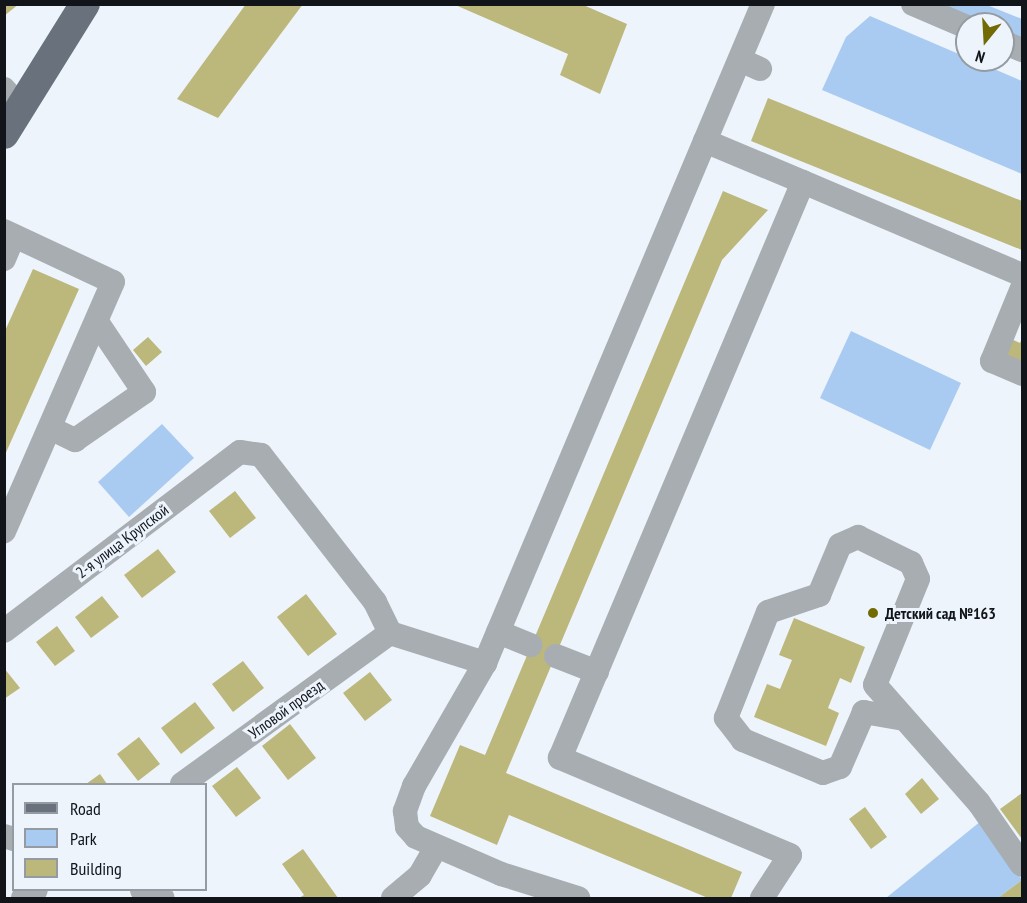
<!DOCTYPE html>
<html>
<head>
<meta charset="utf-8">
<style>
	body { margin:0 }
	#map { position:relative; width:1027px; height:903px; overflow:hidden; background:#edf4fc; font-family:"PT Sans Narrow",sans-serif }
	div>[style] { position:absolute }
	.green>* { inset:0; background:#a9cbf1 }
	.building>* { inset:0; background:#bcb77b }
	.minor>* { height:24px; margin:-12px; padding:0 12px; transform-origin:12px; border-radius:12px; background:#a8adb2 }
	.major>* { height:30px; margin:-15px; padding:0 15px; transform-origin:15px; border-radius:15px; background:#69727c }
	.dots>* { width:16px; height:16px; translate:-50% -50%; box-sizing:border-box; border:3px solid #edf4fc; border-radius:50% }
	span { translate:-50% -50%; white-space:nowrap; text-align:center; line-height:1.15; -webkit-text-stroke:6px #edf4fc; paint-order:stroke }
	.street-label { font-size:16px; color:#11151a }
	.poi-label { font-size:16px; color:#11151a; font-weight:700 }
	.left { translate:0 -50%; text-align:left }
	.frame { position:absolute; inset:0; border:6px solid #11151a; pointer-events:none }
	.legend { position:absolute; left:12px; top:783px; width:195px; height:108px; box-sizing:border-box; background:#edf4fc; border:2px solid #959ba2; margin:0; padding:8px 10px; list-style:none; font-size:18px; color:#11151a }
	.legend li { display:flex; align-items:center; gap:12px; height:30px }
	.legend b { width:30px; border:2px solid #959ba2 }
	.north { position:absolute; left:955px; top:12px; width:60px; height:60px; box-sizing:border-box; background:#edf4fc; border:2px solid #959ba2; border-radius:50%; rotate:198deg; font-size:16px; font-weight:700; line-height:24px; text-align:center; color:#11151a }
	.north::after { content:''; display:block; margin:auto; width:21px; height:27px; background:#726a02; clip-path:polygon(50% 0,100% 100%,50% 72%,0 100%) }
</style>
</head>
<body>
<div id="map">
	<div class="green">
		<i style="clip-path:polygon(927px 5px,987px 5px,1022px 19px,1022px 45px,1003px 37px,1003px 24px,973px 24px)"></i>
		<i style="clip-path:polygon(870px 16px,1022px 81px,1022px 174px,822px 90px,846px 37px)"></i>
		<i style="clip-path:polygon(851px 331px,961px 383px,930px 450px,820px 398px)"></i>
		<i style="clip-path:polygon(162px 424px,194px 458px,129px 517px,98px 482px)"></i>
		<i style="clip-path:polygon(981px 821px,1022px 880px,998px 898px,886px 898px)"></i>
	</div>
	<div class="building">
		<i style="clip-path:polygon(4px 4px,19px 4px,4px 16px)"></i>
		<i style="clip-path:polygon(246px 4px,303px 4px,218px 118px,177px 99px)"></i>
		<i style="clip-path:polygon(453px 4px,581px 4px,627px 24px,600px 94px,560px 75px,568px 54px)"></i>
		<i style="clip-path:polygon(768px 98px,1022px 201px,1022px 250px,751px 141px)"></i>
		<i style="clip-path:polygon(723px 191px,768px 210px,722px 260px,506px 773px,742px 872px,731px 898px,708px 898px,509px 815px,497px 845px,430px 816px,460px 745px,485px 755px)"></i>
		<i style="clip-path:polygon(33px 269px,79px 289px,4px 457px,4px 333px)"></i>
		<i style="clip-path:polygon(148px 337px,162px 352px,146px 366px,133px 350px)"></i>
		<i style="clip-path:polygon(1022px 338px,1022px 371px,1001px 361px,1011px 339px,1020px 343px)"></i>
		<i style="clip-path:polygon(235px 491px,256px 518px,230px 538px,209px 511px)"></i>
		<i style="clip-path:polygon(158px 549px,176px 572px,142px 598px,124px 575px)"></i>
		<i style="clip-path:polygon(306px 594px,337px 634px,308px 656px,277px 617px)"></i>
		<i style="clip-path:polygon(102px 596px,119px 617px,91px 638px,75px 617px)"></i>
		<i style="clip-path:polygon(794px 618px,865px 647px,851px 683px,840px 678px,828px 708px,839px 713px,826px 746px,754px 717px,767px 684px,780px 689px,792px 660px,779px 655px)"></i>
		<i style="clip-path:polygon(57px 626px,75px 651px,55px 666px,36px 642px)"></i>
		<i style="clip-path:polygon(243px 661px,264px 688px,233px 712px,212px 684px)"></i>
		<i style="clip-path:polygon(4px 668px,20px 688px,4px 699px)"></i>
		<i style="clip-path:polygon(370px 672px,392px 700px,365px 721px,343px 693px)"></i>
		<i style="clip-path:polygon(195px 702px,215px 728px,181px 754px,161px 728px)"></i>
		<i style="clip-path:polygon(290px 724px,316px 758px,288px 780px,262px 746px)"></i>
		<i style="clip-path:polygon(139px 737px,160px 764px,138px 781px,117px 754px)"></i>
		<i style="clip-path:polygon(237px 767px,261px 798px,236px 817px,212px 786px)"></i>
		<i style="clip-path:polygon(100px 774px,107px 784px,86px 784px)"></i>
		<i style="clip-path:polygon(922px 778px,939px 799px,921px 814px,905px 794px)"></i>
		<i style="clip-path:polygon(1022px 793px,1022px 839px,1000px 809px)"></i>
		<i style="clip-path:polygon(865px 807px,887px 837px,871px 849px,849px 819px)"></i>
		<i style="clip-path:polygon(303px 849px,338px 898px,299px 898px,304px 895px,282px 864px)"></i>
		<i style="clip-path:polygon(1022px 880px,1022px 898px,998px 898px)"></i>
	</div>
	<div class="minor">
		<i style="left:913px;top:4px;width:59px;rotate:23.1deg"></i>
		<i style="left:1003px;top:42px;width:21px;rotate:23deg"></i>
		<i style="left:740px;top:60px;width:22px;rotate:24deg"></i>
		<i style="left:4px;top:89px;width:25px;rotate:48deg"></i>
		<i style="left:803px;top:182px;width:238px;rotate:23deg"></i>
		<i style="left:4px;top:231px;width:120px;rotate:25.1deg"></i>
		<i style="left:113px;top:282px;width:272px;rotate:113.6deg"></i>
		<i style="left:4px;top:259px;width:25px;rotate:-67deg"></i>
		<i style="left:1022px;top:288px;width:79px;rotate:112.3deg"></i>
		<i style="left:992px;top:361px;width:33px;rotate:23deg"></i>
		<i style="left:50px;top:428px;width:28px;rotate:26deg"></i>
		<i style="left:75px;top:440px;width:84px;rotate:-34.8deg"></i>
		<i style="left:144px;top:392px;width:84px;rotate:-123.9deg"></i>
		<i style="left:4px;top:631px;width:296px;rotate:-37.2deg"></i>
		<i style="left:240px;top:452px;width:21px;rotate:8deg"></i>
		<i style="left:261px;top:455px;width:186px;rotate:52.2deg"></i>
		<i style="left:375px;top:602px;width:34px;rotate:64deg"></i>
		<i style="left:390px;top:633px;width:100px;rotate:17.5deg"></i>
		<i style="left:485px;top:663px;width:142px;rotate:120deg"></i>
		<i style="left:414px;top:786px;width:27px;rotate:110deg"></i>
		<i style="left:405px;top:811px;width:16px;rotate:83deg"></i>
		<i style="left:407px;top:827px;width:13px;rotate:48deg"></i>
		<i style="left:416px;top:837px;width:93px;rotate:23.5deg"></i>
		<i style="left:501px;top:874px;width:81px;rotate:17.3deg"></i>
		<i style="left:498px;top:632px;width:35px;rotate:22deg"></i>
		<i style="left:556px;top:656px;width:44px;rotate:21.3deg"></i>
		<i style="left:485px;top:663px;width:566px;rotate:-67.15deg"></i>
		<i style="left:904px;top:719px;width:41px;rotate:-170.1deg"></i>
		<i style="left:864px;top:712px;width:60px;rotate:113.6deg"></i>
		<i style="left:840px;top:767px;width:18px;rotate:161deg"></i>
		<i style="left:823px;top:773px;width:87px;rotate:-157.6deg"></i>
		<i style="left:743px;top:740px;width:28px;rotate:-128deg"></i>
		<i style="left:726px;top:718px;width:114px;rotate:-68.4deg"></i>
		<i style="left:768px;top:612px;width:54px;rotate:-18.4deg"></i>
		<i style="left:819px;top:595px;width:54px;rotate:-67.2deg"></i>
		<i style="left:840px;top:545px;width:20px;rotate:-24deg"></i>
		<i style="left:858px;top:537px;width:59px;rotate:26.1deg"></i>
		<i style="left:911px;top:563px;width:17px;rotate:66deg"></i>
		<i style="left:918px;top:579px;width:114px;rotate:112.1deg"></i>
		<i style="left:875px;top:685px;width:157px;rotate:48.6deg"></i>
		<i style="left:979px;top:803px;width:75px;rotate:55.3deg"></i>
		<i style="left:182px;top:784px;width:257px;rotate:-36deg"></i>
		<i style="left:4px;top:836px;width:10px;rotate:17deg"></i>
		<i style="left:142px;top:890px;width:22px;rotate:21deg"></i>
		<i style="left:23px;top:898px;width:15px;rotate:-32deg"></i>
		<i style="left:393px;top:898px;width:35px;rotate:-40deg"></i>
		<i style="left:420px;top:875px;width:32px;rotate:-60deg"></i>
		<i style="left:762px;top:898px;width:51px;rotate:-56.9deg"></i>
		<i style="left:790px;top:855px;width:250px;rotate:-157.1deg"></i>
		<i style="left:560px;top:758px;width:625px;rotate:-67.13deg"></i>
		<i style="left:803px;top:182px;width:106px;rotate:-157.3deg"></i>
		<i style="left:705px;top:141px;width:149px;rotate:-67.1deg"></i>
	</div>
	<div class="major">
		<i style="left:4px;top:134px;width:153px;rotate:-58.1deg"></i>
	</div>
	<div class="dots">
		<i style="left:873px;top:613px;background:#726a02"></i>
	</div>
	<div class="street-label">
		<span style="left:122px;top:541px;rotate:-37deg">2-я улица Крупской</span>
		<span style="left:286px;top:709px;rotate:-36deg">Угловой проезд</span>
	</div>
	<div class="poi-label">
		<span class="left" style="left:885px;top:613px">Детский сад №163</span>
	</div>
	<div class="frame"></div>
	<ul class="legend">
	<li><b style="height:8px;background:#69727c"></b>Road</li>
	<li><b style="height:16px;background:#a9cbf1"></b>Park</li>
	<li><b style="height:16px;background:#bcb77b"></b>Building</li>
	</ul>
	<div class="north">N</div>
</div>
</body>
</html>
